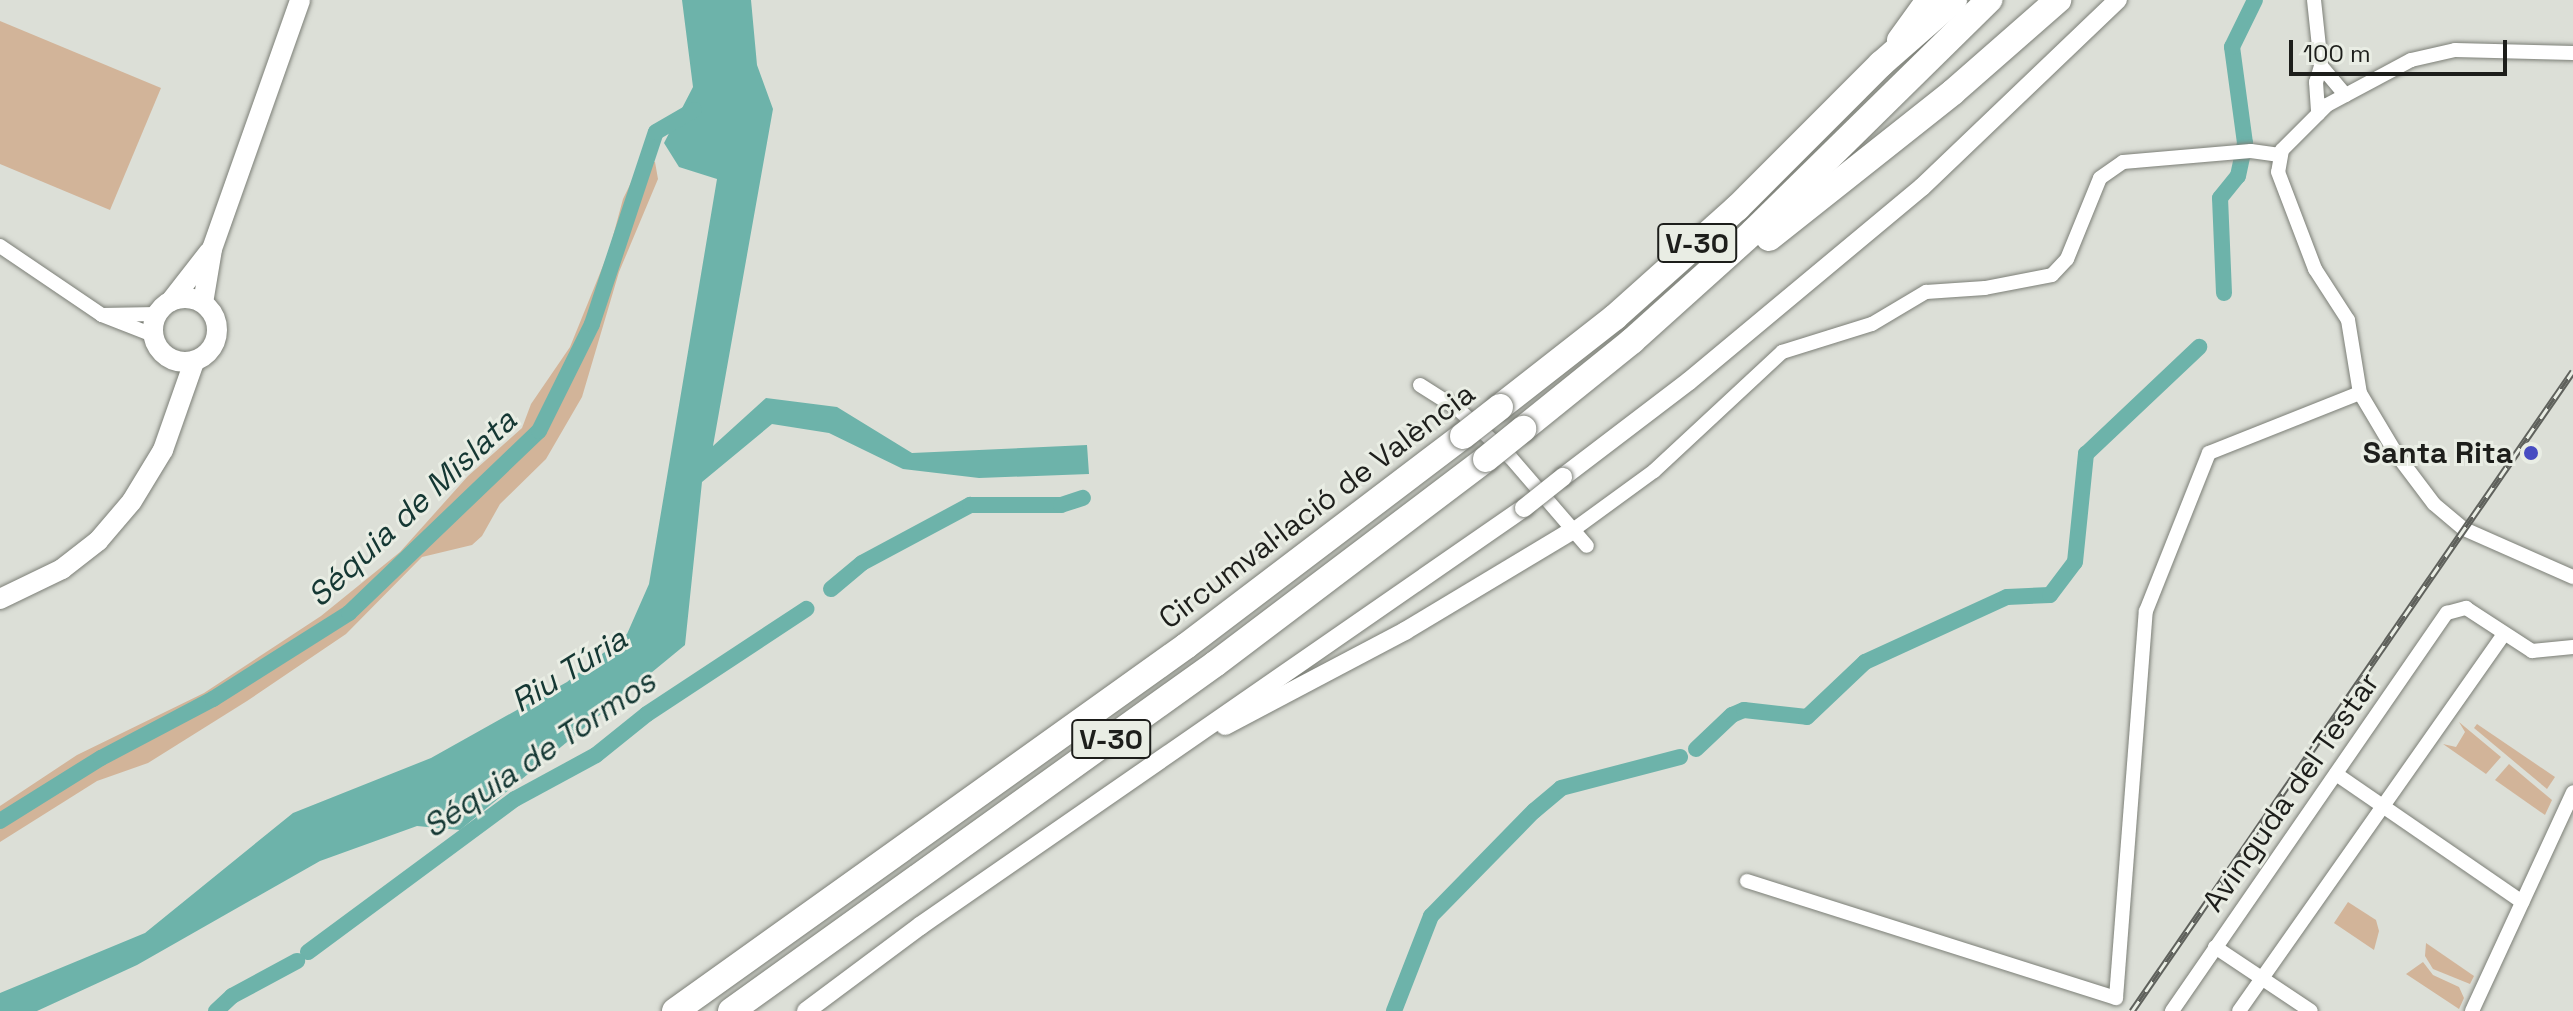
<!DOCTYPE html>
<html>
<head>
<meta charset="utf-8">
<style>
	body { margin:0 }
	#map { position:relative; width:2573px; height:1011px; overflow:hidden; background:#dcdfd7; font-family:"Space Grotesk",sans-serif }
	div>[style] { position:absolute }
	.green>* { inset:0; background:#d2b499 }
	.water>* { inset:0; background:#6db3aa }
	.canal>* { height:16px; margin:-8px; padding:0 8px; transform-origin:8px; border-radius:8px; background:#6db3aa }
	.roads { filter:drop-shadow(0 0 2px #7c7f77) drop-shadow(0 0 2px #7c7f77) }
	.minor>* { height:14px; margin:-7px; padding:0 7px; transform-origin:7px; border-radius:7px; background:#fff }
	.tertiary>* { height:18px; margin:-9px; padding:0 9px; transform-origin:9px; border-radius:9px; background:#fff }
	.secondary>* { height:20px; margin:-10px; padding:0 10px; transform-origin:10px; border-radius:10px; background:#fff }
	.secondary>.ring { margin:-10px; padding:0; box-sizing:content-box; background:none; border:20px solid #fff; border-radius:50% }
	.trunk>* { height:24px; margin:-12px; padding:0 12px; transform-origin:12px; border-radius:12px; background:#fff }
	.motorway>* { height:26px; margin:-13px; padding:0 13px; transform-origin:13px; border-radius:13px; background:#fff }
	.rail>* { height:7px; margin-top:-3.5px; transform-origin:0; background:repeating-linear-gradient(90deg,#e9ede4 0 12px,#5f615c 0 24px); box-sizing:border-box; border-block:2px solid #5f615c }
	.bridges { filter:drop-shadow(0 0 2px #7c7f77) drop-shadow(0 0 2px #7c7f77) }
	.tertiary-bridge>* { height:18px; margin:-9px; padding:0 9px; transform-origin:9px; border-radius:9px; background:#fff }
	.motorway-bridge>* { height:26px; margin:-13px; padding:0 13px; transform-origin:13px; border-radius:13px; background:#fff }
	.dots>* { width:22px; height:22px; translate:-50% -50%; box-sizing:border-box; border:4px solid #e9ede4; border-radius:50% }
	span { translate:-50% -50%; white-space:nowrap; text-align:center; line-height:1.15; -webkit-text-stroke:6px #e9ede4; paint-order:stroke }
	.shield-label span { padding:2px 6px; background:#e9ede4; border:2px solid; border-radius:6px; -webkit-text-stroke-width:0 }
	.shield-label { font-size:28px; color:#1d1e1b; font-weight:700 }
	.poi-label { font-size:30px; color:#1d1e1b; font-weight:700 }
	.right { translate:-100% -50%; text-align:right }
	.street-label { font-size:30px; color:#1d1e1b }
	.water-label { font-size:32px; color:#143733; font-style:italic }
	.scale { position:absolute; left:2289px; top:40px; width:218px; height:36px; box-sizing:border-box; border:4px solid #1d1e1b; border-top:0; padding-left:10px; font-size:24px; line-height:28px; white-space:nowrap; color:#1d1e1b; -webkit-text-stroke:6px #e9ede4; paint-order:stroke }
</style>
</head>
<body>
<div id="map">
	<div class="green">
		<i style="clip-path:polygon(0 21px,161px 88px,110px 210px,0 164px)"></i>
		<i style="clip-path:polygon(642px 160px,655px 162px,658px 179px,619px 272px,582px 397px,546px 459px,500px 504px,482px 536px,472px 545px,422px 557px,346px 634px,247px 701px,148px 763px,97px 781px,0 842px,0 806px,77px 755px,204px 693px,321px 616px,400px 552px,468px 476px,522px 428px,531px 404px,570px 347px,609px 251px,623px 199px)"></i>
		<i style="clip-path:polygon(2459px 722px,2501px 757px,2486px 774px,2443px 744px,2456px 747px,2465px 732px)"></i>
		<i style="clip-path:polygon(2477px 724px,2555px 777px,2547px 789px,2474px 728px)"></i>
		<i style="clip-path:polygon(2509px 764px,2552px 800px,2545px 815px,2495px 780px)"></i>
		<i style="clip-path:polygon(2348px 902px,2376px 920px,2379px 931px,2374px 950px,2334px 923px)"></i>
		<i style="clip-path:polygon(2426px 943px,2474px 976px,2470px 984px,2433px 969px,2425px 956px)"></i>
		<i style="clip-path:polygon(2423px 962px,2433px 975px,2459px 987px,2464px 998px,2459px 1009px,2406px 974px)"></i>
	</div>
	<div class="water">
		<i style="clip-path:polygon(682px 0,751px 0,757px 65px,773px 109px,713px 446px,766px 398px,837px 407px,912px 453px,1087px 445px,1089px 474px,979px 478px,903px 469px,829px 433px,772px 424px,702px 482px,685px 645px,460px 830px,417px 826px,320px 861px,137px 965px,37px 1011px,0 1011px,0 993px,145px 933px,293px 813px,431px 758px,567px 682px,627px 634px,649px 584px,717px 179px,679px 167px,664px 143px,693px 87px)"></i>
	</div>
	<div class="canal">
		<i style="left:2224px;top:293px;width:95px;rotate:-92.4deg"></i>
		<i style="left:2220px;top:198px;width:28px;rotate:-51deg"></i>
		<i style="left:2238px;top:176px;width:34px;rotate:-78deg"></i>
		<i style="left:2245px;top:143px;width:97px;rotate:-97.7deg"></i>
		<i style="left:2232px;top:47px;width:52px;rotate:-63.9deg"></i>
		<i style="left:831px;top:589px;width:40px;rotate:-40deg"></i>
		<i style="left:862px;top:563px;width:123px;rotate:-28.2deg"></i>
		<i style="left:970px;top:505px;width:91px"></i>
		<i style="left:1061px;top:505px;width:23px;rotate:-18deg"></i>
		<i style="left:1696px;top:749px;width:50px;rotate:-43.4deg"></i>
		<i style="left:1732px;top:715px;width:13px;rotate:-23deg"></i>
		<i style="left:1744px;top:710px;width:63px;rotate:6.3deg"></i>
		<i style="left:1807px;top:717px;width:80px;rotate:-43.5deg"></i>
		<i style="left:1865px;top:662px;width:156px;rotate:-24.6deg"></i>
		<i style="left:2007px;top:597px;width:43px;rotate:-2.7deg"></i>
		<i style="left:2050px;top:595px;width:41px;rotate:-52.9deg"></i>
		<i style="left:2075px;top:562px;width:109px;rotate:-84.2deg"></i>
		<i style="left:2086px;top:454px;width:156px;rotate:-43.4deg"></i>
		<i style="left:0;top:821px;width:119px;rotate:-32deg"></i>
		<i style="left:101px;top:758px;width:127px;rotate:-27.8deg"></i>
		<i style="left:213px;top:699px;width:161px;rotate:-32.3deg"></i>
		<i style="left:349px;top:613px;width:263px;rotate:-43.8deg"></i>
		<i style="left:539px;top:431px;width:119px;rotate:-63.6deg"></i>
		<i style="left:592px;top:324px;width:202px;rotate:-71.6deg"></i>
		<i style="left:656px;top:132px;width:44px;rotate:-30.1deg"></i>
		<i style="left:308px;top:952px;width:257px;rotate:-36.5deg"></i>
		<i style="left:515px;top:799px;width:92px;rotate:-28.5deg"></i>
		<i style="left:596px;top:755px;width:65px;rotate:-38.8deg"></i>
		<i style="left:647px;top:714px;width:191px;rotate:-33.4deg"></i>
		<i style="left:216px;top:1011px;width:22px;rotate:-43deg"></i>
		<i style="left:232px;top:996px;width:74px;rotate:-28.3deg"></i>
		<i style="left:1394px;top:1011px;width:102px;rotate:-68.7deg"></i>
		<i style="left:1431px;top:916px;width:147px;rotate:-45.6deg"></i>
		<i style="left:1534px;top:811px;width:35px;rotate:-40deg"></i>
		<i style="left:1561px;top:788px;width:123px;rotate:-14.6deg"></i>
	</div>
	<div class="roads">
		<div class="minor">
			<i style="left:2314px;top:0;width:66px;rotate:83.9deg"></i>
			<i style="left:2321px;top:66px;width:17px;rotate:107deg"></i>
			<i style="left:2316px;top:82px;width:32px;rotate:86deg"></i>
			<i style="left:2573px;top:53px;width:118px;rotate:-178.5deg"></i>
			<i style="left:2455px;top:50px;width:45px;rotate:167.2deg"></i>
			<i style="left:2411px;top:60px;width:95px;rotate:151.8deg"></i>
			<i style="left:2327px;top:105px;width:64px;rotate:135deg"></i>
			<i style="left:2282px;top:150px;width:22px;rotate:100deg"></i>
			<i style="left:2278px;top:172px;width:104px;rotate:69.1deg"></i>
			<i style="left:2315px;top:269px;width:61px;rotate:57.1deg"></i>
			<i style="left:2348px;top:320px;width:74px;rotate:80.7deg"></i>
			<i style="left:2360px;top:393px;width:72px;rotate:59.2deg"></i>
			<i style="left:2397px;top:455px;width:61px;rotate:52.9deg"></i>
			<i style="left:2434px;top:504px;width:39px;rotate:40deg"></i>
			<i style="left:2464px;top:529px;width:119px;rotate:23.8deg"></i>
			<i style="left:2321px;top:66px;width:38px;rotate:50deg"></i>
			<i style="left:0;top:246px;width:123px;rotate:34.1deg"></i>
			<i style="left:153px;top:335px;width:55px;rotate:-158.6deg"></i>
			<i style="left:102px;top:315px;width:55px;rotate:-1deg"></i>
			<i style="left:1420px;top:385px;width:45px;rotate:32.3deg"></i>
			<i style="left:1458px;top:409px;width:72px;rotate:42.8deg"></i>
			<i style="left:1511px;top:458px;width:116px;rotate:49.2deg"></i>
			<i style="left:1573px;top:530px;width:100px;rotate:-36.1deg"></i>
			<i style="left:1654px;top:471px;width:175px;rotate:-42.9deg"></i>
			<i style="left:1782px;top:352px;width:94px;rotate:-17.3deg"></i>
			<i style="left:1872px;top:324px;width:63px;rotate:-30.7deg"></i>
			<i style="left:1926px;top:292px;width:59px;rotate:-3.9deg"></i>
			<i style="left:1985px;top:288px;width:68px;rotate:-11deg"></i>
			<i style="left:2052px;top:275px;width:22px;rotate:-47deg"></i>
			<i style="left:2067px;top:259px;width:87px;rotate:-67.8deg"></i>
			<i style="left:2100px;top:178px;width:28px;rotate:-35deg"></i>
			<i style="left:2123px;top:162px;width:128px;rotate:-4.9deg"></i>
			<i style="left:2251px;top:151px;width:29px;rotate:8deg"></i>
			<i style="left:2336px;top:774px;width:226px;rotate:34.5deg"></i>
			<i style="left:1747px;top:881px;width:387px;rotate:17.6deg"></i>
			<i style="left:2116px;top:998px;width:388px;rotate:-85.6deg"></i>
			<i style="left:2146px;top:611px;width:170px;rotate:-68.3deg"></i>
			<i style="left:2209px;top:453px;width:162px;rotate:-21.7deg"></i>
			<i style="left:2215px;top:947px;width:115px;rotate:33.7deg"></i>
			<i style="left:2172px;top:1011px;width:484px;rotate:-55.4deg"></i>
			<i style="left:2447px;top:613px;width:20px;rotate:-15deg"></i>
			<i style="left:2466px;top:608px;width:79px;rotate:33.1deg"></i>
			<i style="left:2532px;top:651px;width:41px;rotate:-5.6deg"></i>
			<i style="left:2239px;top:1011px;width:459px;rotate:-54.9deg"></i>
			<i style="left:2472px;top:1011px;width:241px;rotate:-65.2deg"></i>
		</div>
		<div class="tertiary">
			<i style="left:1563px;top:477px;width:158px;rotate:-37.3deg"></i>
			<i style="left:1689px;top:381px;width:303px;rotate:-39.8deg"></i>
			<i style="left:1922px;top:187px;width:271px;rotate:-43.7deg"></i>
			<i style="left:1225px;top:726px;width:204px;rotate:-27.8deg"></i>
			<i style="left:1405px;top:631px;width:196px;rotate:-31deg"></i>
			<i style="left:806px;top:1011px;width:142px;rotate:-36.7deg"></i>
			<i style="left:920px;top:926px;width:735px;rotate:-34.69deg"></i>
		</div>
		<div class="secondary">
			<i class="ring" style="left:153px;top:298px;width:44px;height:44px"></i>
			<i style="left:171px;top:301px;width:62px;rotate:-52.2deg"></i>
			<i style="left:203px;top:303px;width:55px;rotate:-80.5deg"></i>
			<i style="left:212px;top:249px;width:264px;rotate:-70.5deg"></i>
			<i style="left:0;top:599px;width:69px;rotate:-25.8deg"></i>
			<i style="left:62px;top:569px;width:46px;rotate:-37.9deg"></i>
			<i style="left:98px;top:541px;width:52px;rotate:-49.6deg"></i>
			<i style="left:132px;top:501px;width:60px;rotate:-58.7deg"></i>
			<i style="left:163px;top:450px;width:93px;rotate:-70.6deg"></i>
		</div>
		<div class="trunk">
			<i style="left:1899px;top:40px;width:49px;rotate:-54.1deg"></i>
		</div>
		<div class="motorway">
			<i style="left:1769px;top:238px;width:235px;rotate:-38.4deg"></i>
			<i style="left:1953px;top:92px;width:140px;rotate:-41.2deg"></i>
			<i style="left:1500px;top:407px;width:146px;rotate:-38deg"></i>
			<i style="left:1615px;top:317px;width:164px;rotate:-41.8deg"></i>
			<i style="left:1737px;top:208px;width:204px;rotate:-45deg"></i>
			<i style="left:1881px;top:64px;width:97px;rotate:-41.2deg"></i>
			<i style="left:1523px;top:429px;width:140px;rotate:-38.9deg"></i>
			<i style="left:1632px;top:341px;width:164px;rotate:-42deg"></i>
			<i style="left:1754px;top:231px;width:330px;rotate:-44.5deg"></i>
			<i style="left:675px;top:1011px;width:628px;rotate:-35.54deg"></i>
			<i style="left:1186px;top:646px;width:348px;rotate:-37.2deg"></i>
			<i style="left:731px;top:1011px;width:596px;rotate:-35.64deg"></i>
			<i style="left:1215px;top:664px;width:340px;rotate:-37.1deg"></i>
		</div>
	</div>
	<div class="rail">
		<i style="left:2132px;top:1011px;width:777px;rotate:-55.43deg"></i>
	</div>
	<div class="bridges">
		<div class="tertiary-bridge">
			<i style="left:1524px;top:508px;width:50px;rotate:-38.5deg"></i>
		</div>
		<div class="motorway-bridge">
			<i style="left:1463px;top:436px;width:47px;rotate:-38.1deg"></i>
			<i style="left:1486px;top:459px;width:48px;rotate:-39deg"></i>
		</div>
	</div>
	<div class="dots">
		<i style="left:2531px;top:453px;background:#474cc1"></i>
	</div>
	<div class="shield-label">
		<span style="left:1697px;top:243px">V-30</span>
		<span style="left:1111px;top:739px">V-30</span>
	</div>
	<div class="poi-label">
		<span class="right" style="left:2513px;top:453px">Santa Rita</span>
	</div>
	<div class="street-label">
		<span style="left:1317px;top:506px;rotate:-37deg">Circumval·lació de València</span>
		<span style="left:2291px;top:792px;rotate:-55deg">Avinguda del Testar</span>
	</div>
	<div class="water-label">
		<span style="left:412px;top:508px;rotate:-43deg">Séquia de Mislata</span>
		<span style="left:569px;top:670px;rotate:-32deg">Riu Túria</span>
		<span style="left:539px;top:754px;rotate:-34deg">Séquia de Tormos</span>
	</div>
	<div class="scale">100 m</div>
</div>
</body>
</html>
